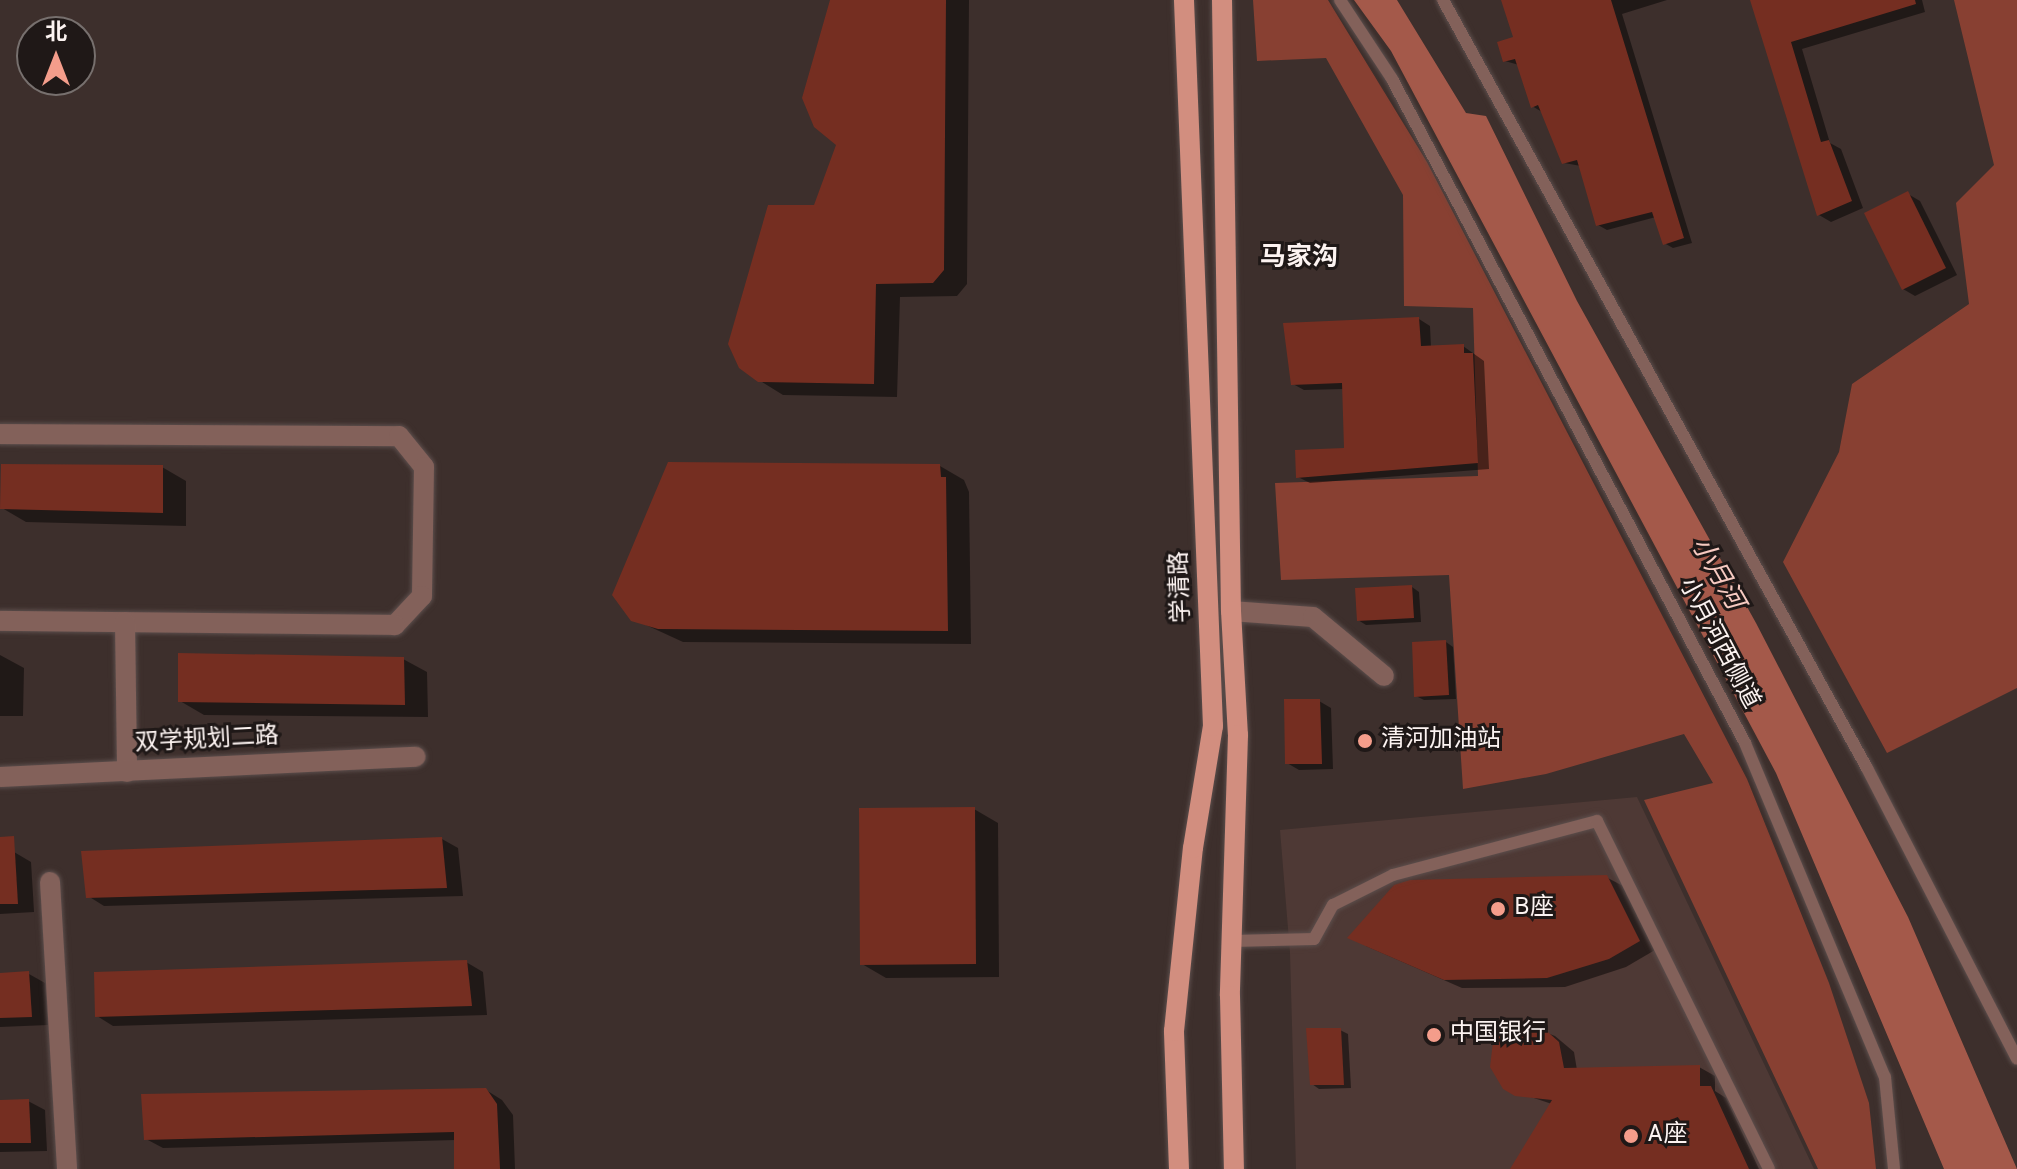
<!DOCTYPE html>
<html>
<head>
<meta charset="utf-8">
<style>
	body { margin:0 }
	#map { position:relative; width:2017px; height:1169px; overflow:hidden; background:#3d2f2c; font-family:Overpass,"Noto Sans SC",sans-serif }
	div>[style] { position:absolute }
	.built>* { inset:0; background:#4e3935 }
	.forest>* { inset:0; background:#884032 }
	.water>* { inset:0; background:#a4594a }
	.shadow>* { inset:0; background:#0007 }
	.building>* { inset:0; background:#752e21 }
	.roads { filter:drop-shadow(0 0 2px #5c4e4c) drop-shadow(0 0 2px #5c4e4c) }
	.service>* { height:12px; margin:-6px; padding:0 6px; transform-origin:6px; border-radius:6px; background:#83615a }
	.minor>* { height:20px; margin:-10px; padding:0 10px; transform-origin:10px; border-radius:10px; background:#83615a }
	.primary>* { height:20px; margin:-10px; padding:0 10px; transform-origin:10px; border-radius:10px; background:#d28e7f }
	.dots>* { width:22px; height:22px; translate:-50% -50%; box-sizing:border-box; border:4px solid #1f1817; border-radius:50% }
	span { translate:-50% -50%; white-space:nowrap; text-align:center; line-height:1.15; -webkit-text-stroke:6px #1f1817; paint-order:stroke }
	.street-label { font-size:24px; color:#fcf3f1 }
	.poi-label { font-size:24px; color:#fcf3f1 }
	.left { translate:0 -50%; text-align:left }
	.neighbourhood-label { font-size:26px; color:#fcf3f1; font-weight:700 }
	.water-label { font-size:26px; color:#f7cac1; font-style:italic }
	.north { position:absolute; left:16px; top:16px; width:80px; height:80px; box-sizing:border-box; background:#1f1817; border:2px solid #77706e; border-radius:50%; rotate:0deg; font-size:22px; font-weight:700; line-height:32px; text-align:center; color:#fcf3f1 }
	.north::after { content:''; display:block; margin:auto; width:28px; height:36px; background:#f49d8b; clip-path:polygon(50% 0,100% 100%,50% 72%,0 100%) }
</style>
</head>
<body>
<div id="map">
	<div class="built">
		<i style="clip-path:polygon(1637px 797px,1814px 1169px,1296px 1169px,1290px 953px,1280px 830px)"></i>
	</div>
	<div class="forest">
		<i style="clip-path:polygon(1253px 0,1328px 0,1427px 162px,1747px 779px,1829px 983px,1869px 1103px,1876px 1169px,1818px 1169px,1644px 800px,1713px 783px,1684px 734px,1546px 774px,1463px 789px,1449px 575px,1281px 580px,1275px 483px,1478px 476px,1473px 308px,1404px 306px,1403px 195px,1326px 58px,1257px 61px)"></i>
		<i style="clip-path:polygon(1954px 0,2017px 0,2017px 688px,1887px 753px,1783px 562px,1839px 452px,1852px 384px,1969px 304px,1956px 203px,1994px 165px)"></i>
	</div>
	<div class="water">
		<i style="clip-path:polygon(1354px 0,1397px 0,1466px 113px,1486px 116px,1577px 301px,1756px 623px,1908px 917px,2017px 1169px,1944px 1169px,1776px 773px,1391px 51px)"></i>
	</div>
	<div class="shadow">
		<i style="clip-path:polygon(832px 0,969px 0,967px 284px,957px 296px,900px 297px,897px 397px,783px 395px,759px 380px,839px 144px)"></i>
		<i style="clip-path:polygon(1505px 0,1667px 0,1622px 14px,1692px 243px,1673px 248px,1664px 243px,1656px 217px,1607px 230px,1598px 225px,1581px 166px,1564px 163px,1542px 112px,1532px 106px,1519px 65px,1505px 61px,1516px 38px)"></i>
		<i style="clip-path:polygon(1752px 0,1922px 0,1925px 12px,1802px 49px,1830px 143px,1841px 149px,1863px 208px,1831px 222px,1819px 215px)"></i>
		<i style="clip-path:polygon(1908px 194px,1920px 201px,1957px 275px,1915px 296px,1903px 289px)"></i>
		<i style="clip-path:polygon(1419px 319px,1430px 326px,1431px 347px,1463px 346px,1484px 361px,1489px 469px,1310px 483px,1298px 477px,1346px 450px,1344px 389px,1304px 390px,1293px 384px)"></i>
		<i style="clip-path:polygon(940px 466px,964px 480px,969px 492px,971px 644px,683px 642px,633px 619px)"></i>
		<i style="clip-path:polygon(162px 467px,186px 481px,186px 526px,26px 522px,2px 508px)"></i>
		<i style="clip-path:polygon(1412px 587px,1419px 592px,1421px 622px,1366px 625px,1358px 620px)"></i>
		<i style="clip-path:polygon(1446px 642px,1453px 647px,1456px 699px,1424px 700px,1416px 696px)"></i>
		<i style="clip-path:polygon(0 655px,24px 668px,23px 716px,0 716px)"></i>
		<i style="clip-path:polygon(403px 659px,427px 672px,428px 717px,204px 715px,180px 701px)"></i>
		<i style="clip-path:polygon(1319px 701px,1331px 708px,1333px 769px,1299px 770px,1287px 763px)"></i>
		<i style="clip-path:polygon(974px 809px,998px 823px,999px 977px,886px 978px,862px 964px)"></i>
		<i style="clip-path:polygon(442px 839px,458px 848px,463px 896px,104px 906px,88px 896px)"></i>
		<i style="clip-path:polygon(14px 852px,31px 862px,34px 912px,0 914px,0 853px)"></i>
		<i style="clip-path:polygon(1606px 877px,1623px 886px,1655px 950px,1626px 967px,1565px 987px,1462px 988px,1366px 946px)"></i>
		<i style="clip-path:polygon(466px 962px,483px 972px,487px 1015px,113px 1026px,97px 1016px)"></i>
		<i style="clip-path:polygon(29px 974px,45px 983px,48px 1025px,0 1027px,0 975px)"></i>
		<i style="clip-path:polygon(1527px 1025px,1555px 1036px,1574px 1052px,1577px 1070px,1699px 1067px,1715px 1076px,1715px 1091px,1726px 1098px,1759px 1169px,1512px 1169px,1552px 1104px,1504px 1088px,1495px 1043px,1515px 1027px)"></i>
		<i style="clip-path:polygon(1340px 1030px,1348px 1034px,1351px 1088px,1319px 1089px,1312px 1084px)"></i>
		<i style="clip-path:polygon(486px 1090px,502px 1100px,513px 1115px,515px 1169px,456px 1169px,456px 1140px,163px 1148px,146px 1139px)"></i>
		<i style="clip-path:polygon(28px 1101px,45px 1110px,47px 1151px,0 1152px,0 1102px)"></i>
	</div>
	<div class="building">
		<i style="clip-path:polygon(830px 0,946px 0,944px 270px,933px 283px,876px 284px,874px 384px,758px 382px,739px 368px,728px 344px,768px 205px,814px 205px,836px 145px,814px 127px,802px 98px)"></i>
		<i style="clip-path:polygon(1501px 0,1611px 0,1684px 238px,1663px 245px,1652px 212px,1596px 226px,1577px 160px,1562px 164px,1538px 105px,1531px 108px,1515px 59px,1503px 62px,1497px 42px,1513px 37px)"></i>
		<i style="clip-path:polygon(1750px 0,1915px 0,1916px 4px,1791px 42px,1821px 142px,1829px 140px,1852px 201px,1817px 216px)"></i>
		<i style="clip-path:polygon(1908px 191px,1946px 268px,1902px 290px,1864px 213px)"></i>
		<i style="clip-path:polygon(1419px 317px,1421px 346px,1464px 344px,1464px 353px,1473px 353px,1478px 463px,1296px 478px,1295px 450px,1344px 448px,1342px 383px,1291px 385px,1283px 323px)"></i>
		<i style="clip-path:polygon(668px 462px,940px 464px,941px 477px,946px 477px,948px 631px,658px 629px,631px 621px,612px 595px)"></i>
		<i style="clip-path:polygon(1px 464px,163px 465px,163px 513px,0 509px)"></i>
		<i style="clip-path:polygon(1412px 585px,1414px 618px,1357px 621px,1355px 588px)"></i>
		<i style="clip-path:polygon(1446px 640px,1449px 695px,1414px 697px,1412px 642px)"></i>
		<i style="clip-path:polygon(178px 653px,404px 657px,405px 705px,178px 702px)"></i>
		<i style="clip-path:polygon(1284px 699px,1320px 699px,1322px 764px,1285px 764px)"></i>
		<i style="clip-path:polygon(975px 807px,976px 964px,860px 965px,859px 808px)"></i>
		<i style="clip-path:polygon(14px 836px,18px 904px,0 904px,0 837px)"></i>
		<i style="clip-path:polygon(442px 837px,447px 888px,86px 898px,81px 851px)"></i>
		<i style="clip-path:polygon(1607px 875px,1640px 941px,1609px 959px,1547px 978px,1444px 980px,1347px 938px,1394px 885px,1410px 880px)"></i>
		<i style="clip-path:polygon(467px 960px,472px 1006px,95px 1017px,94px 972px)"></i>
		<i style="clip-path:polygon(29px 971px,32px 1017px,0 1018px,0 973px)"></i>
		<i style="clip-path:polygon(1527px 1023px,1540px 1025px,1559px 1042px,1564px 1068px,1700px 1065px,1700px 1086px,1711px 1086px,1749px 1169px,1510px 1169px,1552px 1100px,1515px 1096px,1503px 1089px,1490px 1067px,1493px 1042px,1501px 1032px)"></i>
		<i style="clip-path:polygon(1306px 1028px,1341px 1028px,1344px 1085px,1310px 1085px)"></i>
		<i style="clip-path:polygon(486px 1088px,497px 1104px,500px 1169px,454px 1169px,454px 1132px,144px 1140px,141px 1094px)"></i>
		<i style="clip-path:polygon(29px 1099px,31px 1143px,0 1143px,0 1100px)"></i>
	</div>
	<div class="roads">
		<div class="service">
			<i style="left:1340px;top:0;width:95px;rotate:56.6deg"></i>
			<i style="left:1392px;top:79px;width:752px;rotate:62deg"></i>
			<i style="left:1745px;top:743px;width:362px;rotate:67.3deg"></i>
			<i style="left:1885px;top:1077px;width:92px;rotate:84.4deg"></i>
			<i style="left:1443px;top:0;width:877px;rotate:61.1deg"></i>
			<i style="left:1867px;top:768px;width:327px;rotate:62.7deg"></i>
			<i style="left:1232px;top:941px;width:82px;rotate:-1.4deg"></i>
			<i style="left:1314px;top:939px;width:39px;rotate:-61deg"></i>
			<i style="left:1333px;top:905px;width:67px;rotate:-26.6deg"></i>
			<i style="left:1393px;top:875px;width:211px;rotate:-14.8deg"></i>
			<i style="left:1597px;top:821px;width:388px;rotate:63.7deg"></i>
		</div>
		<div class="minor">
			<i style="left:0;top:434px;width:399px;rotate:0.3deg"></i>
			<i style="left:399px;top:436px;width:40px;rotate:51deg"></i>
			<i style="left:424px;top:467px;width:129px;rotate:90.9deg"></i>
			<i style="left:422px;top:596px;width:40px;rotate:133deg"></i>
			<i style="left:395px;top:625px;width:395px;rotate:-179.4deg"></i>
			<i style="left:1231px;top:611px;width:82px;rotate:4.2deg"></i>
			<i style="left:1313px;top:617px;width:92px;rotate:39.7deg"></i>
			<i style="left:125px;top:622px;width:150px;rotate:89.2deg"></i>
			<i style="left:0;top:777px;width:416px;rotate:-2.8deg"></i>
			<i style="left:50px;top:882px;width:288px;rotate:86.6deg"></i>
		</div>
		<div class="primary">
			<i style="left:1222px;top:0;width:611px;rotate:89.16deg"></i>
			<i style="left:1231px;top:611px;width:124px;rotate:86.8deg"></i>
			<i style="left:1238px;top:735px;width:261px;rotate:91.8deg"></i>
			<i style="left:1230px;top:996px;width:173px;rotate:88.7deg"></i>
			<i style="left:1179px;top:1169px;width:138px;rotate:-92.1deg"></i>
			<i style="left:1174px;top:1031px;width:184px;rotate:-84.1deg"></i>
			<i style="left:1193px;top:848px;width:124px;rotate:-80.7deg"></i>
			<i style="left:1213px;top:726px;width:727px;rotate:-92.29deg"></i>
		</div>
	</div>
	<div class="dots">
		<i style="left:1365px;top:741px;background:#f49d8b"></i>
		<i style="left:1498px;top:909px;background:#f49d8b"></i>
		<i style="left:1434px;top:1035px;background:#f49d8b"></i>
		<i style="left:1631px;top:1136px;background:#f49d8b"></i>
	</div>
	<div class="street-label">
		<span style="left:1182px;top:587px;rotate:-92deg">学清路</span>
		<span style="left:1718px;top:644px;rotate:62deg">小月河西侧道</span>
		<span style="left:207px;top:741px;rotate:-3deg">双学规划二路</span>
	</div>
	<div class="poi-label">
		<span class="left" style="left:1381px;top:741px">清河加油站</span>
		<span class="left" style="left:1514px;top:909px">B座</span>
		<span class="left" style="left:1450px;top:1035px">中国银行</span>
		<span class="left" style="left:1647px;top:1136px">A座</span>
	</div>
	<div class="neighbourhood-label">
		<span style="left:1299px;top:259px">马家沟</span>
	</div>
	<div class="water-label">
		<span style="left:1716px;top:574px;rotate:60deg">小月河</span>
	</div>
	<div class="north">北</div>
</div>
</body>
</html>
